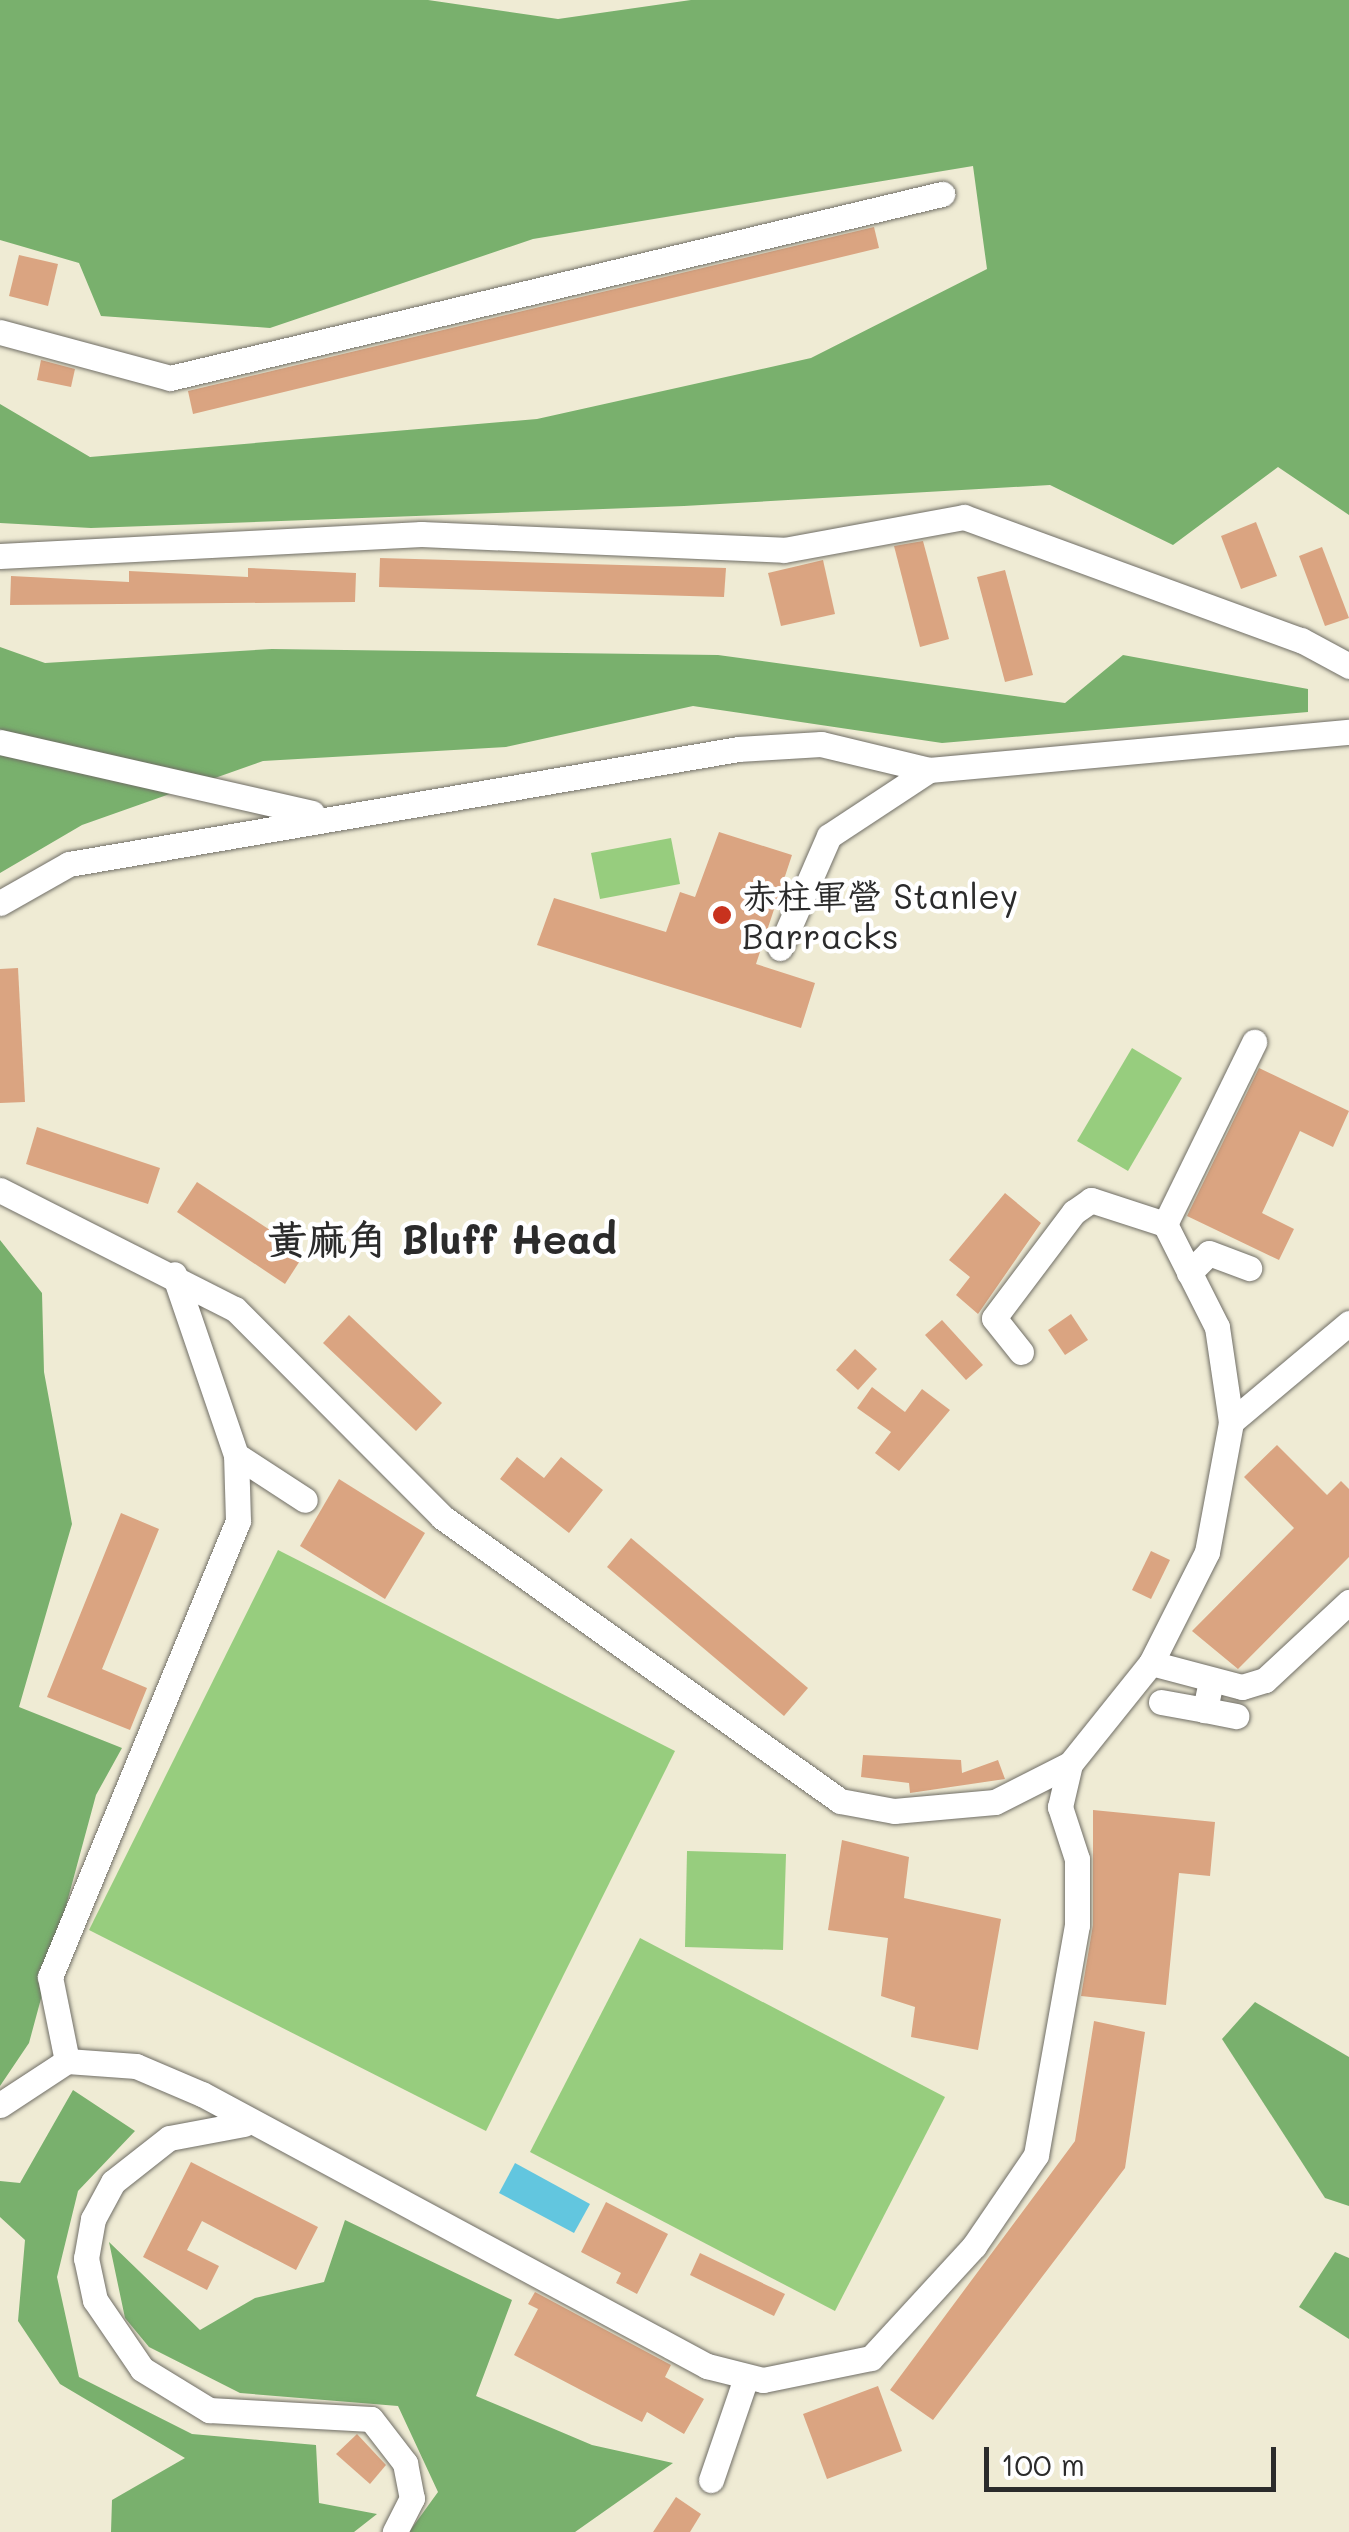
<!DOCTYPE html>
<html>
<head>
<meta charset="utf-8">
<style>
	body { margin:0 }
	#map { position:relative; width:1349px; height:2532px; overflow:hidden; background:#efebd4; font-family:Mali,"LXGW WenKai TC",sans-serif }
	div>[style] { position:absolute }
	.green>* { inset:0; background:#97cd7e }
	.forest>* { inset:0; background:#79b06d }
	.water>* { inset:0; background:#62c6df }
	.building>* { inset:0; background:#daa481 }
	.roads { filter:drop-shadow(0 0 2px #706e66) drop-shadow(0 0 2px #706e66) }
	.minor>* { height:25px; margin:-12.5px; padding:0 12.5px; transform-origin:12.5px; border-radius:12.5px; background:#fff }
	.dots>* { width:28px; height:28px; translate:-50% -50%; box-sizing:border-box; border:5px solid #fff; border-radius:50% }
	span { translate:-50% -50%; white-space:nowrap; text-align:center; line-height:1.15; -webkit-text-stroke:9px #fff; paint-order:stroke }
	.poi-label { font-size:35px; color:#2b2b2b }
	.left { translate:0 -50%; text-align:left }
	.quarter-label { font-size:40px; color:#2b2b2b; font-weight:700 }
	.scale { position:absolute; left:984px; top:2447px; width:292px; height:45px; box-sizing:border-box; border:5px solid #2b2b2b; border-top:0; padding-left:12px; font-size:30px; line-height:35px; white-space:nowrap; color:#2b2b2b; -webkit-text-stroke:8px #fff; paint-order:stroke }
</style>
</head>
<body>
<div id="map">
	<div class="green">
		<i style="clip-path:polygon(671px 838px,680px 884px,600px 899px,591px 853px)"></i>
		<i style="clip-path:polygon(1132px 1048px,1182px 1078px,1128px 1171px,1077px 1141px)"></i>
		<i style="clip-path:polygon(278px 1550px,675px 1751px,486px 2131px,89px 1930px)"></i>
		<i style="clip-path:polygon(687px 1851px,786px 1854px,783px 1950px,685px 1947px)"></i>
		<i style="clip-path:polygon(640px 1938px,945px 2097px,835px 2311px,530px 2152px)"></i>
	</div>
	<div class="forest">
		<i style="clip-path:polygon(0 0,428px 0,558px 19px,691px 0,1349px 0,1349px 515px,1278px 467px,1173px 545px,1050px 485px,684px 506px,91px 528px,0 523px,0 404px,90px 457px,537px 419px,811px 358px,987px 269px,973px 166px,533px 239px,270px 328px,101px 316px,79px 263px,0 240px)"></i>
		<i style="clip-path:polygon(0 647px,45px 663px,272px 649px,718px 655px,1065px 703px,1123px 655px,1308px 689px,1308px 712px,942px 743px,693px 706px,506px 747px,263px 761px,82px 825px,0 873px)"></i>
		<i style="clip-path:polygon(0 1240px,42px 1293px,44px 1372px,72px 1524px,19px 1707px,122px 1748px,96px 1795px,29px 2043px,0 2086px)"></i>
		<i style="clip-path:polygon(1255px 2002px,1349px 2057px,1349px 2206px,1325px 2198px,1222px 2039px)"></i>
		<i style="clip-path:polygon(73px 2090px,135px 2131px,78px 2191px,57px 2277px,79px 2377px,192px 2434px,316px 2445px,319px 2503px,377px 2514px,354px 2532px,111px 2532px,112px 2500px,185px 2458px,60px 2384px,18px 2321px,25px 2240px,0 2217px,0 2181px,20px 2183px)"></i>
		<i style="clip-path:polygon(345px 2220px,512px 2300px,476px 2396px,592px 2445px,673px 2463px,575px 2532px,409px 2532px,438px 2492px,398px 2406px,240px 2393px,149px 2347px,125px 2318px,109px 2242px,200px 2330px,255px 2298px,324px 2282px)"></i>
		<i style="clip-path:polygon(1335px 2252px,1349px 2258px,1349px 2339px,1299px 2307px)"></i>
	</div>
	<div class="water">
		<i style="clip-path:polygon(515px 2163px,590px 2204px,574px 2233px,499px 2193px)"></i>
	</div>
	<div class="building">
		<i style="clip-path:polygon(874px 227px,879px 248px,193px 414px,188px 391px)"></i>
		<i style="clip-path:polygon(19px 255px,58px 264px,48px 306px,9px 296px)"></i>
		<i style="clip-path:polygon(41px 360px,75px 369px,71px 387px,37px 380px)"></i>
		<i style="clip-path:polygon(1256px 522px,1277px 576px,1241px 589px,1221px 536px)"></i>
		<i style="clip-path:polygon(923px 541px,949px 639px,920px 647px,894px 546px)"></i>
		<i style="clip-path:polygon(1322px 547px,1349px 618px,1325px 626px,1299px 556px)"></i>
		<i style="clip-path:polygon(380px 558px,726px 568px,724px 597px,379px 587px)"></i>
		<i style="clip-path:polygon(823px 560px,835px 614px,781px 626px,768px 573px)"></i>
		<i style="clip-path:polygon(248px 568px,356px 573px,355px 602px,10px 605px,11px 576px,129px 582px,129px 571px,248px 577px)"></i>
		<i style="clip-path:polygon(1005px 570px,1033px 675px,1005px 682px,977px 577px)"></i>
		<i style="clip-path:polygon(719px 832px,792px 855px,756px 964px,815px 983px,801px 1028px,537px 945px,554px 898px,666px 932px,680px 892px,695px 897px)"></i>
		<i style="clip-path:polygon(18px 968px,25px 1102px,0 1103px,0 969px)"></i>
		<i style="clip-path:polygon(1259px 1068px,1349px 1111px,1333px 1147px,1300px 1131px,1262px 1213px,1294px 1229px,1279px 1260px,1187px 1216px)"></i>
		<i style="clip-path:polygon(37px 1127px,160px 1168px,148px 1204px,26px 1164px)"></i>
		<i style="clip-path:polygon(197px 1182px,305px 1253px,285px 1284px,177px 1212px)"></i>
		<i style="clip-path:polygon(1005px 1193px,1041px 1223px,978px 1314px,956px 1295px,970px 1277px,949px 1260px)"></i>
		<i style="clip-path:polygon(1071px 1314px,1088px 1340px,1065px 1355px,1048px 1330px)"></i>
		<i style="clip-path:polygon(349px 1315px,442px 1403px,416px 1431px,323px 1343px)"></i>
		<i style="clip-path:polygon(942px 1320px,983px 1365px,966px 1380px,925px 1335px)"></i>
		<i style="clip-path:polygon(855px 1349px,877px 1369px,858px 1390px,836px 1370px)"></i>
		<i style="clip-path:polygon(872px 1387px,905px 1412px,922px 1389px,950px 1410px,899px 1471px,875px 1453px,891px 1432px,857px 1408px)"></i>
		<i style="clip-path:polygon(1277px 1445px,1327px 1495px,1341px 1481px,1349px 1489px,1349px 1557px,1238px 1669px,1192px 1631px,1294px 1528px,1244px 1477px)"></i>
		<i style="clip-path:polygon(517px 1457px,544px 1478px,561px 1457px,603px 1490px,569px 1533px,500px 1479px)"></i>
		<i style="clip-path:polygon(339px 1479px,425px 1533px,385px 1599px,300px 1546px)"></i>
		<i style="clip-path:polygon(121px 1513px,159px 1529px,102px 1669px,147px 1688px,130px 1730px,47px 1697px)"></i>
		<i style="clip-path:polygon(631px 1538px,808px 1688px,784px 1716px,607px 1567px)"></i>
		<i style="clip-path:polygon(1151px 1551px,1170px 1560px,1151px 1599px,1132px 1590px)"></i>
		<i style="clip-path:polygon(863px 1755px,961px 1760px,962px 1773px,998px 1760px,1005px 1779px,910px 1793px,909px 1783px,861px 1777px)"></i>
		<i style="clip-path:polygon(1093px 1810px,1215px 1822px,1210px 1876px,1179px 1873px,1166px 2005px,1081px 1996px,1093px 1925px)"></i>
		<i style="clip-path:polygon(842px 1840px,909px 1857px,904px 1898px,1001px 1919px,978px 2050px,911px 2037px,915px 2007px,881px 1996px,888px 1938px,828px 1930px)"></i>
		<i style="clip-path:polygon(1094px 2021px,1145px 2032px,1125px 2168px,933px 2420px,890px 2390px,1075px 2141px)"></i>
		<i style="clip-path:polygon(191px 2162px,318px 2227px,296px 2270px,202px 2221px,187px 2250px,219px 2266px,207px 2290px,143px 2257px)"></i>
		<i style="clip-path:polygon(606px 2202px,668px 2234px,637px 2294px,616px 2283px,621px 2273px,581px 2252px)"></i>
		<i style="clip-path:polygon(700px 2253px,785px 2294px,774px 2316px,690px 2275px)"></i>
		<i style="clip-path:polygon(535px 2292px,671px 2365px,665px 2377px,704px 2399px,684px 2434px,647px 2412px,642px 2422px,514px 2355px,538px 2309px,528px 2304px)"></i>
		<i style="clip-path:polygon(878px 2386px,902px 2451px,827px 2479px,803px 2414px)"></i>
		<i style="clip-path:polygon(357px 2434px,386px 2465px,370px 2484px,336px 2454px)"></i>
		<i style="clip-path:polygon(676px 2497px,701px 2514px,690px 2532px,653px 2532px)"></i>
	</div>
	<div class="roads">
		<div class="minor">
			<i style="left:0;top:332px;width:176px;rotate:15.1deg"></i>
			<i style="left:170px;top:378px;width:794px;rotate:-13.41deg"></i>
			<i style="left:0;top:556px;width:422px;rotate:-3deg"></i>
			<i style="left:421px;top:534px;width:363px;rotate:2.5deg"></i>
			<i style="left:784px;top:550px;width:183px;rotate:-10.4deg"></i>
			<i style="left:964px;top:517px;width:359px;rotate:20.1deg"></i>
			<i style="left:1301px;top:640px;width:55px;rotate:28.4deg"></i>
			<i style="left:0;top:742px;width:320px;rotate:12.8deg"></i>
			<i style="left:0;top:903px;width:79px;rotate:-29.5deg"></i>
			<i style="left:69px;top:864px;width:679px;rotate:-9.75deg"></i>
			<i style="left:738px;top:749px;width:83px;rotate:-3.4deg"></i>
			<i style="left:821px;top:744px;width:111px;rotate:13.5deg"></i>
			<i style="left:929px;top:770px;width:422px;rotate:-5.2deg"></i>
			<i style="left:780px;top:948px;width:122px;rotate:-66.4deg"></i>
			<i style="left:829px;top:836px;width:120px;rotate:-33.4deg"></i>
			<i style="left:0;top:1190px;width:263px;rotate:26.9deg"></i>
			<i style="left:235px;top:1309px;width:293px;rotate:45.1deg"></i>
			<i style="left:442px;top:1517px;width:489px;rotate:35.5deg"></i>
			<i style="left:840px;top:1801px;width:55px;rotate:10.5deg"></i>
			<i style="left:894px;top:1811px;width:101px;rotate:-5.1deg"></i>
			<i style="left:995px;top:1802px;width:84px;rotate:-26.9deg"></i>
			<i style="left:1070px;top:1764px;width:129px;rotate:-51.3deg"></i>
			<i style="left:1151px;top:1663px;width:124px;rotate:-63.2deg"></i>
			<i style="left:1207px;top:1552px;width:132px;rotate:-79.5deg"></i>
			<i style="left:1231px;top:1422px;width:154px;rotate:-40deg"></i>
			<i style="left:1189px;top:1273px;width:28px;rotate:-45deg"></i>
			<i style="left:1209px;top:1253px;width:43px;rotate:20.6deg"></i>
			<i style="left:1021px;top:1352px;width:43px;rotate:-128.5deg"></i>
			<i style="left:994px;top:1318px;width:133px;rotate:-53deg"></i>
			<i style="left:1074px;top:1212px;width:21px;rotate:-35deg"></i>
			<i style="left:1091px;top:1200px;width:78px;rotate:18deg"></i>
			<i style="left:1231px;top:1422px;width:96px;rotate:-98.4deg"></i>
			<i style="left:1217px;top:1327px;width:115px;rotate:-116.8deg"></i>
			<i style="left:1165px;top:1224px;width:203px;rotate:-63.9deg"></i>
			<i style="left:236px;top:1455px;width:82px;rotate:33.1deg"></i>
			<i style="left:1151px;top:1663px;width:94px;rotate:14.8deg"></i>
			<i style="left:1242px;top:1687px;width:24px;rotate:-17deg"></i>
			<i style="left:1265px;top:1680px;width:115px;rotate:-42.9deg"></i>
			<i style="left:1211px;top:1681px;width:30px;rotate:102deg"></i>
			<i style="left:1205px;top:1710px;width:32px;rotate:11deg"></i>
			<i style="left:1161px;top:1702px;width:45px;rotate:10.3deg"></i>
			<i style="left:67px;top:2061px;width:69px;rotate:4.1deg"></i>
			<i style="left:136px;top:2066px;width:72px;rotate:23deg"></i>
			<i style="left:202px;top:2094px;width:574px;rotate:28.31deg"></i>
			<i style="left:707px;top:2366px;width:58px;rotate:14deg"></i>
			<i style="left:763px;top:2380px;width:110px;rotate:-11.5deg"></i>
			<i style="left:871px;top:2358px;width:152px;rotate:-47.4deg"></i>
			<i style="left:974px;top:2246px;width:110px;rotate:-55.7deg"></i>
			<i style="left:1036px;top:2155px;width:234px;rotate:-79.9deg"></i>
			<i style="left:1077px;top:1925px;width:66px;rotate:-90deg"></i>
			<i style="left:1077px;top:1859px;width:55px;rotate:-108.1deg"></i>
			<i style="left:1060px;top:1807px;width:44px;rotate:-76.9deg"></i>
			<i style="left:0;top:2105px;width:80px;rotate:-33.3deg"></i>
			<i style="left:67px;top:2061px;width:86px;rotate:-101.4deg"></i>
			<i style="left:50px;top:1977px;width:493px;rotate:-67.6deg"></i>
			<i style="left:238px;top:1521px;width:66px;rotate:-91.7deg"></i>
			<i style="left:236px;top:1455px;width:191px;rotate:-108.9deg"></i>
			<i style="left:244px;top:2124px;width:76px;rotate:169.4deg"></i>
			<i style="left:169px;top:2138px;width:71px;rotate:141.8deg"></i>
			<i style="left:113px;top:2182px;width:42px;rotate:118.4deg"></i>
			<i style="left:93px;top:2219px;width:40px;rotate:100deg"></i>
			<i style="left:86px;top:2258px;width:43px;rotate:77.9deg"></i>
			<i style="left:95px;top:2300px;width:83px;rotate:55.7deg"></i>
			<i style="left:142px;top:2369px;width:79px;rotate:31.5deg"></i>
			<i style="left:209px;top:2410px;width:162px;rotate:3.2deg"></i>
			<i style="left:371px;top:2419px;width:56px;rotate:52.3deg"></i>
			<i style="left:405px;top:2463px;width:36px;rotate:79deg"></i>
			<i style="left:412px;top:2498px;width:38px;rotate:117deg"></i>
			<i style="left:711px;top:2480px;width:108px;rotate:-71.1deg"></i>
		</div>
	</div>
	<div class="dots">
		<i style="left:722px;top:915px;background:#c8321e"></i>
	</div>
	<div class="poi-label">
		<span class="left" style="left:742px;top:915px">赤柱軍營 Stanley<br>Barracks</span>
	</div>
	<div class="quarter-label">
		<span style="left:442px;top:1238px">黃麻角 Bluff Head</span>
	</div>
	<div class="scale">100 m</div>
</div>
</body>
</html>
